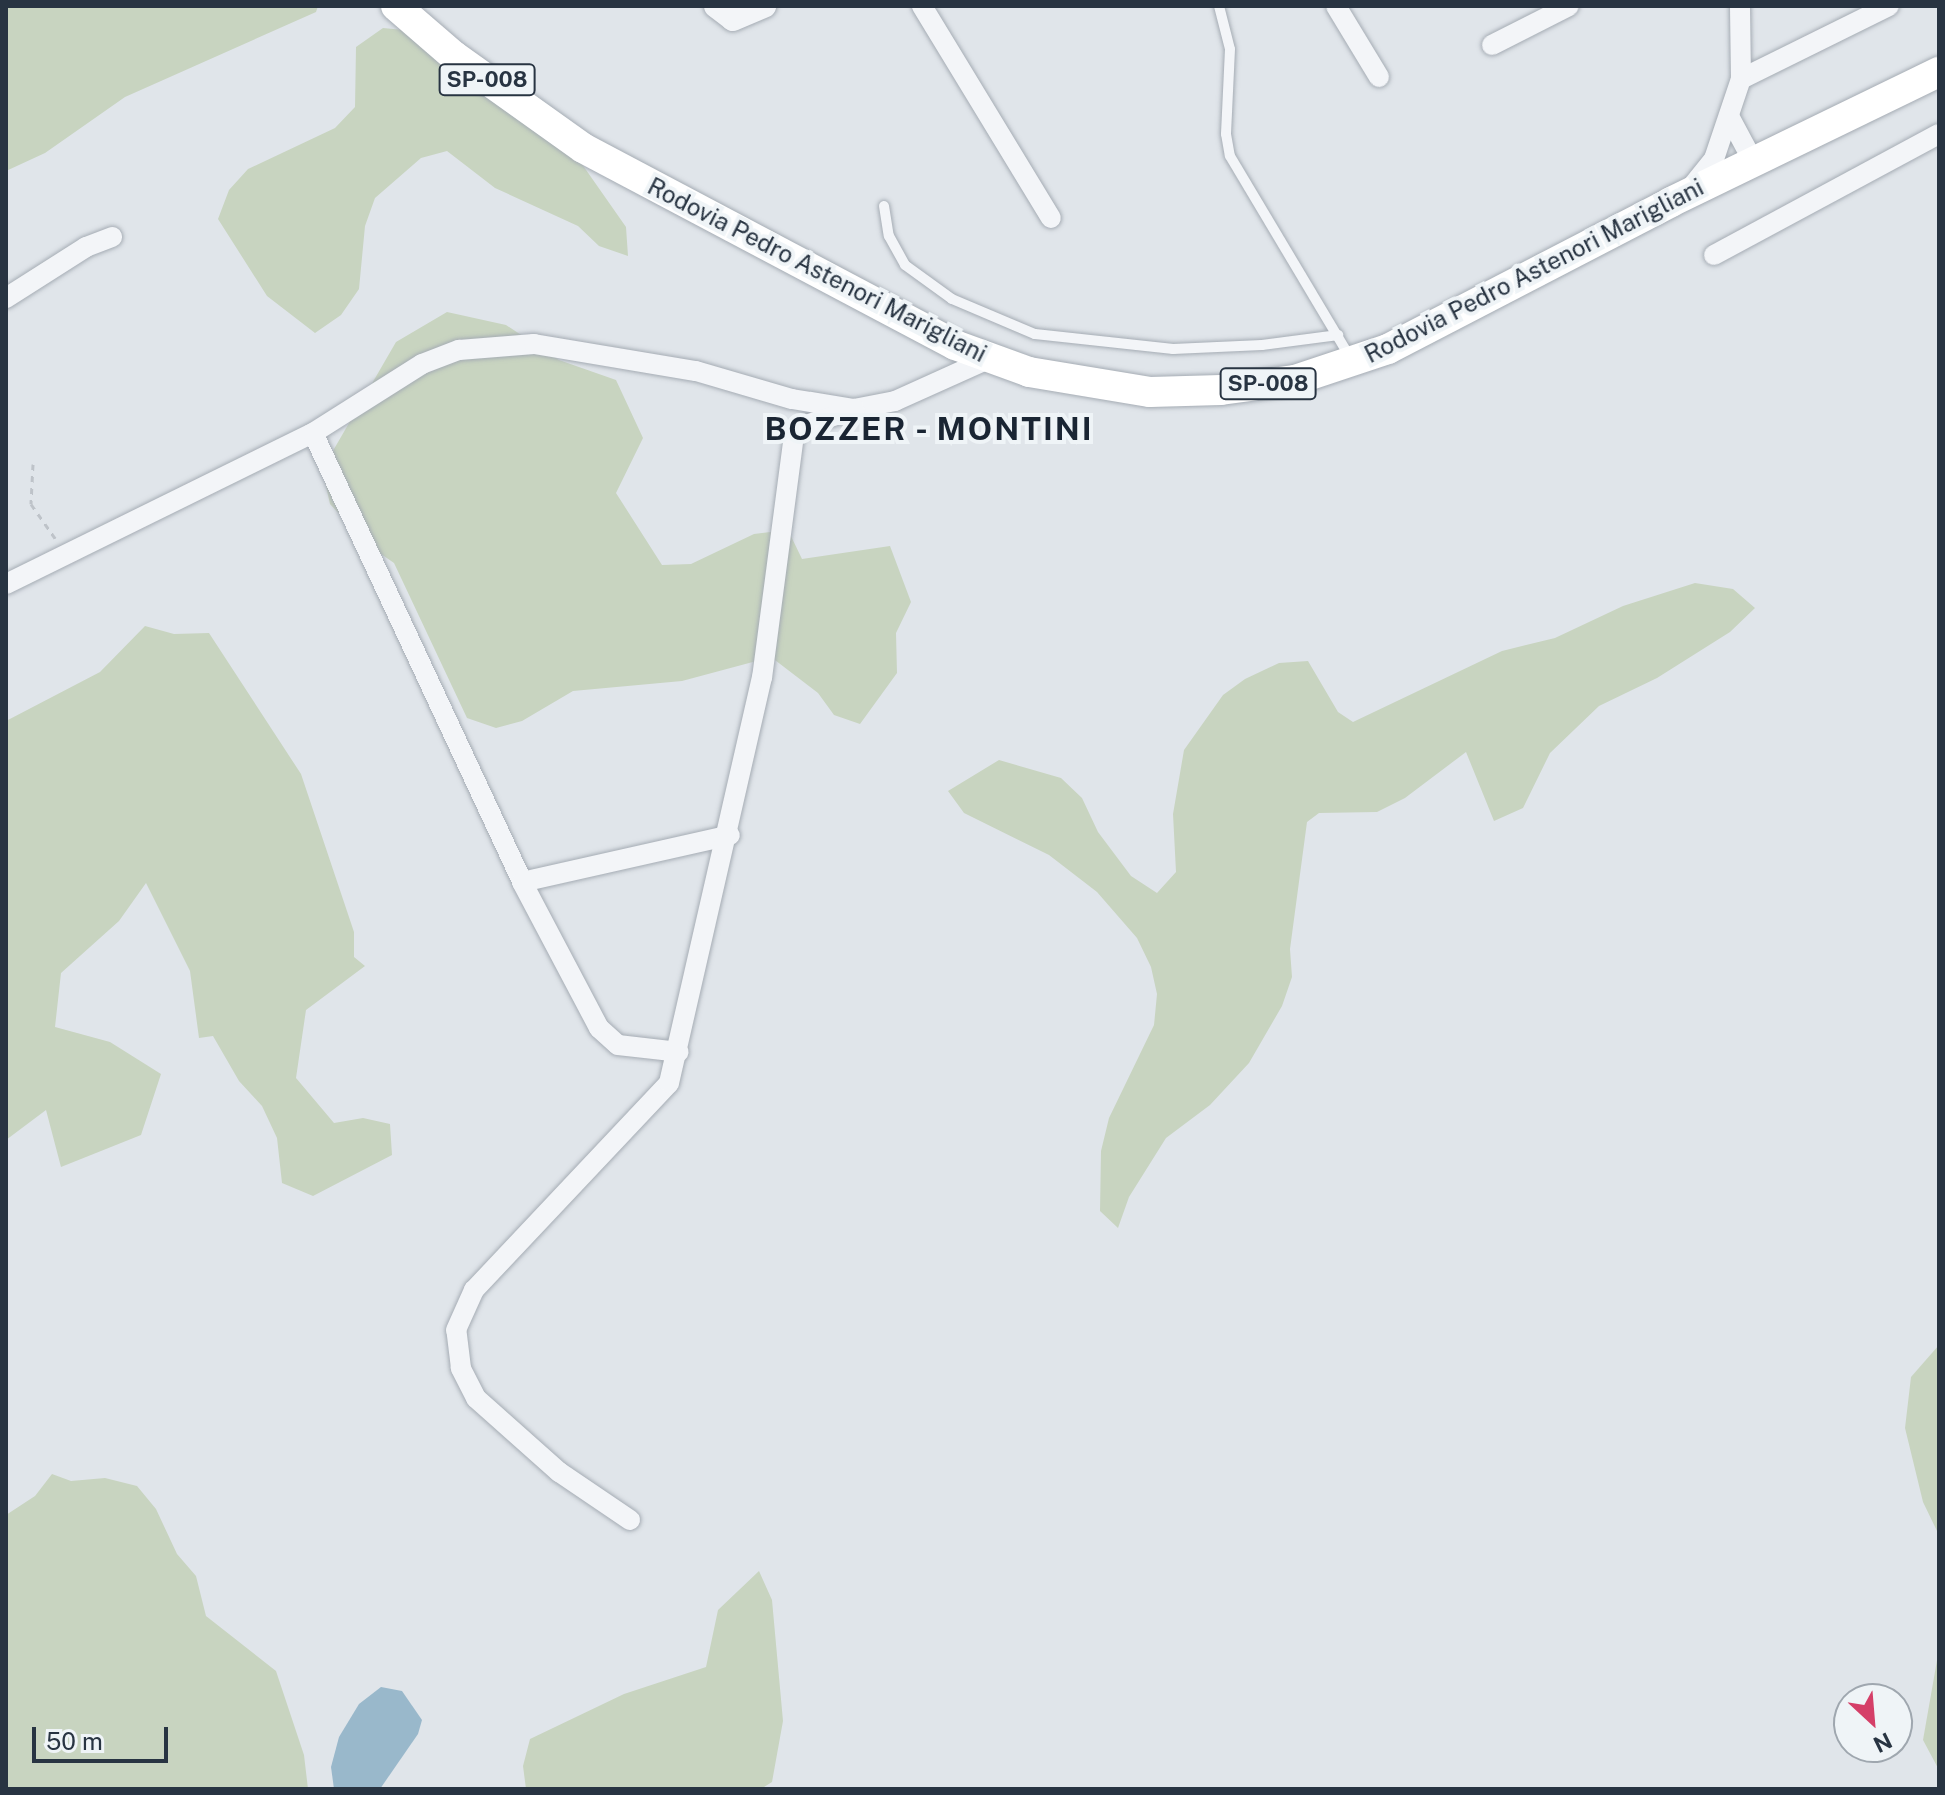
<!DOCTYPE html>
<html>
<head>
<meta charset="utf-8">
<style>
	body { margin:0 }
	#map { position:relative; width:1945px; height:1795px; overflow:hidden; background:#e0e5ea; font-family:"Public Sans",sans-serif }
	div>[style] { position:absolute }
	.green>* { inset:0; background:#c8d4c0 }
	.water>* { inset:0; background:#99b8cb }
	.path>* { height:3px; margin-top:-1.5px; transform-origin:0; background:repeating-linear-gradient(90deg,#bec3c9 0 6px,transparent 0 12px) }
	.roads { filter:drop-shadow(0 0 2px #a5acb4) drop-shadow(0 0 2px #a5acb4) }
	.service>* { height:10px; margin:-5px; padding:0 5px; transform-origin:5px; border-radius:5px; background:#f3f5f8 }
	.minor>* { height:20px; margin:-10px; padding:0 10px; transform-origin:10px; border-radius:10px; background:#f3f5f8 }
	.tertiary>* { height:24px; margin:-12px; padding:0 12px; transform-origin:12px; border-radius:12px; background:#f3f5f8 }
	.primary>* { height:30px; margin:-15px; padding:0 15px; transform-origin:15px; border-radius:15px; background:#fff }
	span { translate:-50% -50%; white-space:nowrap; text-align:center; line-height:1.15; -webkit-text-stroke:8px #eff4f7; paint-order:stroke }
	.shield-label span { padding:2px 6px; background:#eff4f7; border:2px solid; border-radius:6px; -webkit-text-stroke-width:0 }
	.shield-label { font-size:22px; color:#283442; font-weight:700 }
	.street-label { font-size:24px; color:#283442 }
	.district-label { font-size:32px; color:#1a2533; font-weight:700; letter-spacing:2px }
	.frame { position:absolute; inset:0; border:8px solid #283442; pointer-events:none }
	.north { position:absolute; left:1833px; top:1683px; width:80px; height:80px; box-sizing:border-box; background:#eff4f7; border:2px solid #9fa7af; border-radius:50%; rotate:154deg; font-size:22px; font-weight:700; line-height:32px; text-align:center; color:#283442 }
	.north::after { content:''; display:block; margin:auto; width:28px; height:36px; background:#d53f68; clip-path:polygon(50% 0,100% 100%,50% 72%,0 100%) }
	.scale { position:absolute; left:32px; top:1727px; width:136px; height:36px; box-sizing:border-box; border:4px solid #283442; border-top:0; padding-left:10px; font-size:24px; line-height:28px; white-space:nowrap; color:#283442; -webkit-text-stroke:6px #eff4f7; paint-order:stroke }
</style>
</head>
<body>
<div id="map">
	<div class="green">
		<i style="clip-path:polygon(6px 6px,318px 6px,316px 12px,125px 97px,45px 153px,6px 171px)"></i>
		<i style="clip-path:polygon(383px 28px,414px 31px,570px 147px,626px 227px,628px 256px,599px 246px,578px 226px,495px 188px,447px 151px,421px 158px,375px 198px,365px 226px,359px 289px,341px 315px,315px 333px,267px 296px,218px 219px,229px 190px,248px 169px,335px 128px,355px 107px,356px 47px)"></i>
		<i style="clip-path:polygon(447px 312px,506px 325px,559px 360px,616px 380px,643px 438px,616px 493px,662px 565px,691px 564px,754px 534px,788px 530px,802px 559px,890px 546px,911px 602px,896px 633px,897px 673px,860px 724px,834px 715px,818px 693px,771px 657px,682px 681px,573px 691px,522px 721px,496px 728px,467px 718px,394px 563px,368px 545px,330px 504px,324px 477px,334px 449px,396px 342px)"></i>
		<i style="clip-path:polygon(1695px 583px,1733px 589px,1755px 608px,1730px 632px,1657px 678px,1599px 706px,1550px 753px,1523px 808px,1494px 821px,1466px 752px,1405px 798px,1377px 812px,1319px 813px,1307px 822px,1290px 949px,1292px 977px,1282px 1006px,1249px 1063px,1210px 1105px,1166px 1138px,1129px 1197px,1118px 1228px,1100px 1211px,1101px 1151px,1109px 1118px,1154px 1025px,1157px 994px,1151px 967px,1137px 938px,1097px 892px,1049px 855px,964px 813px,948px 791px,999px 760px,1061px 778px,1082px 798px,1098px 832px,1131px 876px,1157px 893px,1176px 872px,1173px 814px,1184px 750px,1223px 695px,1245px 679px,1279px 663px,1308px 661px,1338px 712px,1353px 722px,1502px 651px,1555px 638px,1623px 606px)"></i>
		<i style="clip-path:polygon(145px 626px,174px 634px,209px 633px,301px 774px,354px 932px,354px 957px,365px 966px,306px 1010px,296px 1078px,334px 1123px,363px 1118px,390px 1124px,392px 1155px,313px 1196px,282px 1183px,277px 1138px,262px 1106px,239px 1081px,213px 1036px,199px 1038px,190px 971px,146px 883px,119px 921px,61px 973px,55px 1027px,110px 1042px,161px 1074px,141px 1135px,61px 1167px,46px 1110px,6px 1140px,6px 721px,100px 672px)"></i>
		<i style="clip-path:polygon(1939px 1345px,1939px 1648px,1937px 1531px,1923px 1502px,1905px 1428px,1911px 1377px)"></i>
		<i style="clip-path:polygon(52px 1474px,71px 1481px,105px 1478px,137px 1486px,156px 1509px,177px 1554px,196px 1576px,206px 1616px,276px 1671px,304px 1755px,308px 1789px,6px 1789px,6px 1515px,35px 1496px)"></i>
		<i style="clip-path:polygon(759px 1571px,772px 1600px,783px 1721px,772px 1782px,761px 1789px,526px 1789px,523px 1766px,530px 1739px,624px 1694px,706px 1667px,718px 1610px)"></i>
		<i style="clip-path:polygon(1939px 1649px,1939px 1770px,1923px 1740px)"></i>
	</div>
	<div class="water">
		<i style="clip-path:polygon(381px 1687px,402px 1691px,422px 1720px,418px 1734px,380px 1789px,334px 1789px,331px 1767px,339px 1737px,359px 1704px)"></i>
	</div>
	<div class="path">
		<i style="left:33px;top:464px;width:40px;rotate:92.9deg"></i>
		<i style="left:31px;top:504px;width:42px;rotate:54.8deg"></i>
	</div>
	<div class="roads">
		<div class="service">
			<i style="left:1219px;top:6px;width:44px;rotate:75.7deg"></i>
			<i style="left:1230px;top:49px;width:85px;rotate:92.7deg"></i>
			<i style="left:1226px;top:134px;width:22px;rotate:80deg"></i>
			<i style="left:1230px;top:156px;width:234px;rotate:59.2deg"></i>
			<i style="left:884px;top:206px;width:30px;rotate:81deg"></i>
			<i style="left:889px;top:236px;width:33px;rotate:61deg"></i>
			<i style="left:905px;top:265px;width:58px;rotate:35.9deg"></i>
			<i style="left:952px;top:299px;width:90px;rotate:22.9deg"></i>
			<i style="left:1035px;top:334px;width:139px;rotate:6.2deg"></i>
			<i style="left:1173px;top:349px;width:89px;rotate:-2.6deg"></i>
			<i style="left:1262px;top:345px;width:77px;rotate:-7.5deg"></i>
		</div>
		<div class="minor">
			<i style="left:922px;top:6px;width:248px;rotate:58.7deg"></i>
			<i style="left:1336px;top:6px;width:83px;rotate:58.8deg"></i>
			<i style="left:1492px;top:45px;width:86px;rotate:-26.9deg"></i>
			<i style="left:1741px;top:79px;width:165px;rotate:-26.3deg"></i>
			<i style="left:1730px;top:118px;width:49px;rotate:61.9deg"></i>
			<i style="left:1693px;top:185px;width:33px;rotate:-51deg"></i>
			<i style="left:1714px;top:159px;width:84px;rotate:-71.4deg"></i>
			<i style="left:1741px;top:79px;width:73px;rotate:-90.8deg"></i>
			<i style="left:1714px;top:255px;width:255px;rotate:-28.3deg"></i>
			<i style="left:6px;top:298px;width:95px;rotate:-32.5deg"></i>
			<i style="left:86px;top:247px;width:28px;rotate:-21deg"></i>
			<i style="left:313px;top:433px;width:495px;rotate:65deg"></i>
			<i style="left:522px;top:882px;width:165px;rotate:62.2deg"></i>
			<i style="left:599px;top:1028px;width:25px;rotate:42deg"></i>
			<i style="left:618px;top:1045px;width:61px;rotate:6.5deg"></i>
			<i style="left:6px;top:584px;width:342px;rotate:-26.2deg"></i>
			<i style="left:313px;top:433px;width:129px;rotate:-32.3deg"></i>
			<i style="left:422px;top:364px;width:40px;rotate:-21deg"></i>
			<i style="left:459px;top:350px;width:75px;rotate:-4.6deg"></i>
			<i style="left:534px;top:344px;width:164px;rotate:9.5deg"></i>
			<i style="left:696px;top:371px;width:100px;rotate:16.3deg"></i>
			<i style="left:792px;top:399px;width:63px;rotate:9.2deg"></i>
			<i style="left:854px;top:409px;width:42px;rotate:-11deg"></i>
			<i style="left:895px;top:401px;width:102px;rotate:-24.3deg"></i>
			<i style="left:522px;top:882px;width:213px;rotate:-12.7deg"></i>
			<i style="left:630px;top:1520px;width:86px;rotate:-145.9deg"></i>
			<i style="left:559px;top:1472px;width:111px;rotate:-138.3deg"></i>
			<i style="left:476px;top:1398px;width:34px;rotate:-117deg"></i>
			<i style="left:461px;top:1368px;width:38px;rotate:-97deg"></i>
			<i style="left:456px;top:1330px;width:44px;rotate:-65.8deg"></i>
			<i style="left:474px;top:1290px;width:284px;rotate:-46.7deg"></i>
			<i style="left:669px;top:1083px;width:416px;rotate:-77.1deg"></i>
			<i style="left:762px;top:678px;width:244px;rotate:-82.5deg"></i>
			<i style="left:794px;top:436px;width:16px;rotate:-43deg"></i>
			<i style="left:806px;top:425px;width:51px;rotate:-18.4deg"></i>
		</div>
		<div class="tertiary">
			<i style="left:716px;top:6px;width:21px;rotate:37deg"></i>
			<i style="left:733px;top:19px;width:34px;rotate:-23deg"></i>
		</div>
		<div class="primary">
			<i style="left:396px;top:6px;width:77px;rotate:40.8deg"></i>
			<i style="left:454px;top:56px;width:158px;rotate:35.5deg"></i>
			<i style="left:583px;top:148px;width:421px;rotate:27.9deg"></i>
			<i style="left:955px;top:345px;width:79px;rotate:20deg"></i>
			<i style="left:1029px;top:372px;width:123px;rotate:9.4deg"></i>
			<i style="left:1150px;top:392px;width:71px;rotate:-1.6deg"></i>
			<i style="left:1221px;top:390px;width:75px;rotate:-7.7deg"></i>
			<i style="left:1295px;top:380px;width:98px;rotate:-18.4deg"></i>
			<i style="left:1388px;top:349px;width:319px;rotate:-27.4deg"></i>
			<i style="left:1671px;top:202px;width:298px;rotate:-25.9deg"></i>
		</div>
	</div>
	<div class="shield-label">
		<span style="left:487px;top:80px">SP-008</span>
		<span style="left:1268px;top:384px">SP-008</span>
	</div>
	<div class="street-label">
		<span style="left:817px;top:270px;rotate:27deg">Rodovia Pedro Astenori Marigliani</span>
		<span style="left:1534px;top:271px;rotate:-27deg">Rodovia Pedro Astenori Marigliani</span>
	</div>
	<div class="district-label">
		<span style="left:929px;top:429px">BOZZER - MONTINI</span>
	</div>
	<div class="frame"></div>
	<div class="north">N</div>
	<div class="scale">50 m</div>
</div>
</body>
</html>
